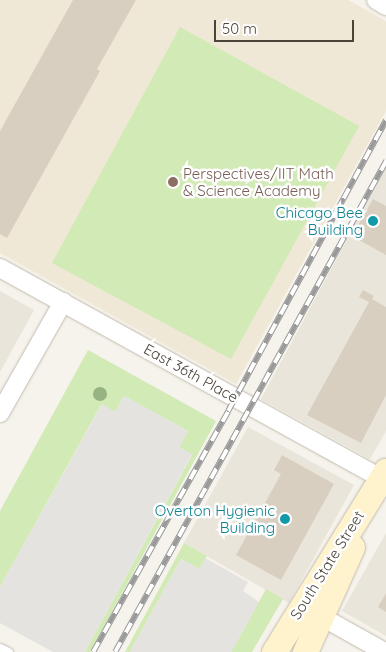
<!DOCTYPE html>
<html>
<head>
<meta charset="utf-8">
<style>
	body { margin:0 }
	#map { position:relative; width:386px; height:652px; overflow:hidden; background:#f6f3ec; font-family:Quicksand,sans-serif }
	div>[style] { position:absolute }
	.residential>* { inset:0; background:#eae5da }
	.education>* { inset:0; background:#efe8d6 }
	.green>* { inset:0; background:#d2eab5 }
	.parking>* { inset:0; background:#e5e3e0 }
	.building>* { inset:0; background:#d8cfc1 }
	.roads { filter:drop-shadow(0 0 1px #c2bbae) drop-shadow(0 0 1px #c2bbae) }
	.lane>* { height:9px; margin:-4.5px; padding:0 4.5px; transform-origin:4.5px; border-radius:4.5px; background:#fff }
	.street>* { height:18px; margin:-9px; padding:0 9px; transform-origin:9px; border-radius:9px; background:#fff }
	.secondary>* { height:25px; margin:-12.5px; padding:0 12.5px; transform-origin:12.5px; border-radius:12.5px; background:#fff3cd }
	.rail>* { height:5.5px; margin-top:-2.75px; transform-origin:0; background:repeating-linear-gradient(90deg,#fff 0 11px,#9a9a9a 0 22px); box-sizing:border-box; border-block:1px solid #9a9a9a }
	.trees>* { width:14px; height:14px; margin:-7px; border-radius:50%; background:#97b381 }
	.dots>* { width:14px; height:14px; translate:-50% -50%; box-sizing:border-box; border:2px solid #fff; border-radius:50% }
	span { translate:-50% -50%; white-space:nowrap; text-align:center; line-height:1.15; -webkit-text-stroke:5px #fff; paint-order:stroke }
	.education-label { font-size:15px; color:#785e54 }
	.left { translate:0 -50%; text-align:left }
	.culture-label { font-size:15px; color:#0d838f }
	.right { translate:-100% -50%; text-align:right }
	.street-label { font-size:15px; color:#4b4439 }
	.scale { position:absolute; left:214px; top:20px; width:140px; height:22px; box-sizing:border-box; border:2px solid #4b4439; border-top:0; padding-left:6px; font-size:15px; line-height:18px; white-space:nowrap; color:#4b4439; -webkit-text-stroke:4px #fff; paint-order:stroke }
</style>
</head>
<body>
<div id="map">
	<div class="residential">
		<i style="clip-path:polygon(386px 167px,386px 431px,370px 459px,261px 399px)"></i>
		<i style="clip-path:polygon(0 291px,34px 310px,0 372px)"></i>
		<i style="clip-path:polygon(248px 427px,354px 485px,289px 603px,184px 543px)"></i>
		<i style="clip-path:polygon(386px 533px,386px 636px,342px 611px)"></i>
	</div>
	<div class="education">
		<i style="clip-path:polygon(0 0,348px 0,386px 21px,386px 111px,236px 384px,0 253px)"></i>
	</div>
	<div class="green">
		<i style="clip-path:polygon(180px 27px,359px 126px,231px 359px,52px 263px)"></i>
		<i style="clip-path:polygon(88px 350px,216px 421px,90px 652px,85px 652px,192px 455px,179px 447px,188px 431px,124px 396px,115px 412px,101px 405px,0 587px,0 511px)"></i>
		<i style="clip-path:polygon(184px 543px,207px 556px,199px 569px,181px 559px,130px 652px,125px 652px)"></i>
		<i style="clip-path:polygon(266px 589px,283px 599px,252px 652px,231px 652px)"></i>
	</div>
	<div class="parking">
		<i style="clip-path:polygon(124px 396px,188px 431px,179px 447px,192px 454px,85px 652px,53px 652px,0 623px,0 587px,102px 404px,115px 412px)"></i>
		<i style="clip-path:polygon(205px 558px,248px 582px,243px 591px,259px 602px,231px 652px,130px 652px,181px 559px,199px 569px)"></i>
	</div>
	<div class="building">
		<i style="clip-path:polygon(73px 0,136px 0,97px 69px,100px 71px,7px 238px,0 234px,0 131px)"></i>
		<i style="clip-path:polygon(373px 199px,386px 206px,386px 255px,352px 236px)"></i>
		<i style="clip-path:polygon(363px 290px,374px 296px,372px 299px,386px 307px,386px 395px,361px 443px,307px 415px,369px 302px,359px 297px)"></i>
		<i style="clip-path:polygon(282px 455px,334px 484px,281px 580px,236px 555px,281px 474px,274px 470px)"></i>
		<i style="clip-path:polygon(386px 593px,386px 612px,378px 607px)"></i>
	</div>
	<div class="roads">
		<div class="lane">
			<i style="left:0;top:648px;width:9px;rotate:27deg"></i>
		</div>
		<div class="street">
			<i style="left:376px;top:0;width:12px;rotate:31deg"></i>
			<i style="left:0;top:268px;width:436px;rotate:28.9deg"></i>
			<i style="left:0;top:413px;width:128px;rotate:-60.4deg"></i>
			<i style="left:322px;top:617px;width:72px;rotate:29.1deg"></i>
		</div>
		<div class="secondary">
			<i style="left:274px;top:652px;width:213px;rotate:-58.3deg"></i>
			<i style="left:305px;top:652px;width:115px;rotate:-65.9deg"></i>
		</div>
	</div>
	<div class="rail">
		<i style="left:93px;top:652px;width:276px;rotate:-60.7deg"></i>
		<i style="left:228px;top:411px;width:331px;rotate:-61.5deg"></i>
		<i style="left:115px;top:652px;width:561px;rotate:-61.1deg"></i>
	</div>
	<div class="trees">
		<i style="left:100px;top:394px"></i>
	</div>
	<div class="dots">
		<i style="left:173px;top:182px;background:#8d6e63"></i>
		<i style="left:373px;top:221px;background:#0f9aa8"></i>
		<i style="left:285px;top:519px;background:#0f9aa8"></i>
	</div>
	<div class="education-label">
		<span class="left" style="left:183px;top:182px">Perspectives/IIT Math<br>&amp; Science Academy</span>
	</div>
	<div class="culture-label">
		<span class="right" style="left:363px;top:221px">Chicago Bee<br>Building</span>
		<span class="right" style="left:275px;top:519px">Overton Hygienic<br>Building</span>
	</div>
	<div class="street-label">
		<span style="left:191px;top:373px;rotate:29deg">East 36th Place</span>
		<span style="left:327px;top:565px;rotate:-58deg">South State Street</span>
	</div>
	<div class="scale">50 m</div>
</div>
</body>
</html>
